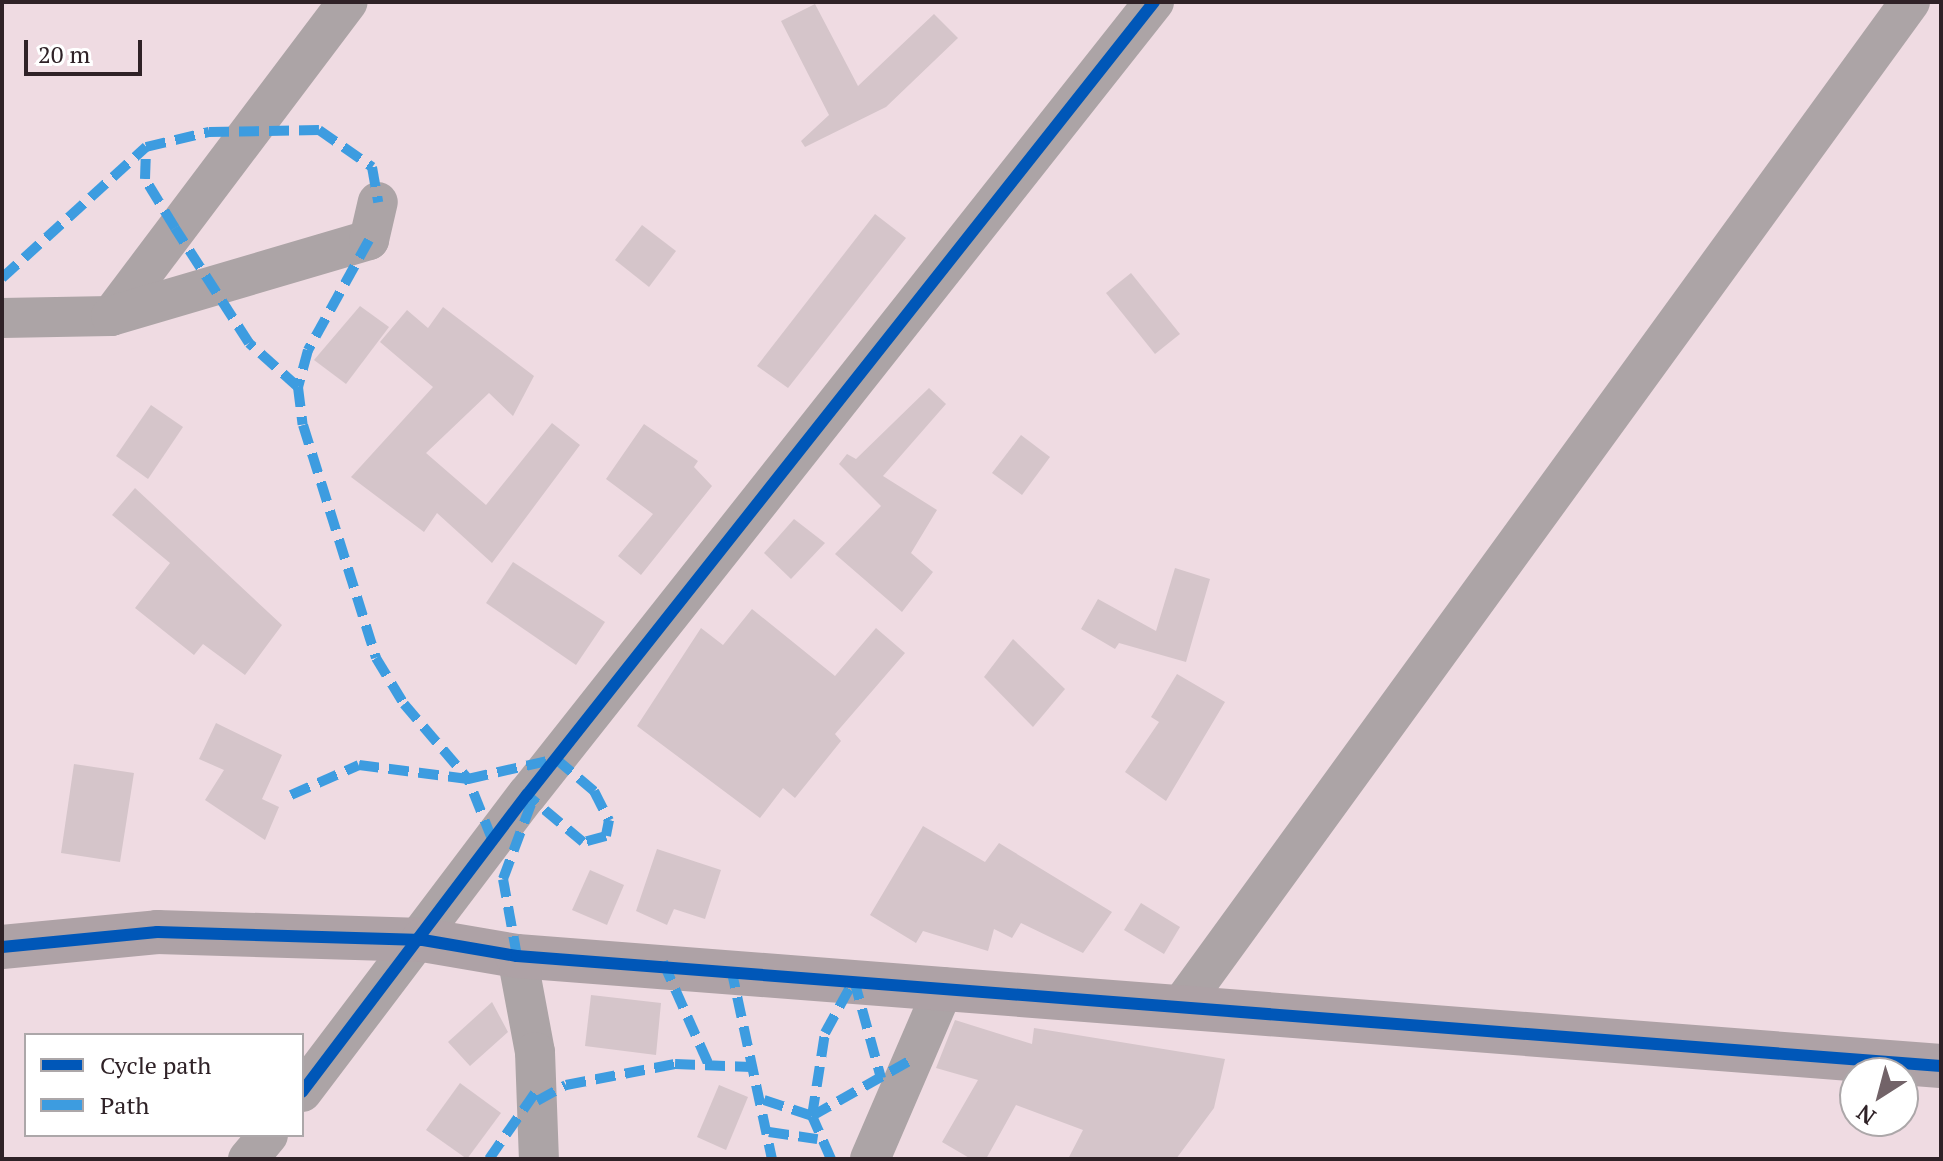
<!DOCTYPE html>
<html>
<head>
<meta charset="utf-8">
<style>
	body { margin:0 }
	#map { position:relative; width:1943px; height:1161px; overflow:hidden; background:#efdbe2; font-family:"PT Serif",serif }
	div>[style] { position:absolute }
	.building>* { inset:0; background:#d5c5ca }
	.street>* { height:40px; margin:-20px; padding:0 20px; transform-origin:20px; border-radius:20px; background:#aca4a6 }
	.secondary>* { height:44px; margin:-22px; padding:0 22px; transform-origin:22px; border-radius:22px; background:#aea2a6 }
	.quiet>* { height:10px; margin-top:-5px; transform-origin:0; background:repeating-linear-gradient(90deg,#3d9ce0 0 20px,transparent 0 30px) }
	.cycleway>* { height:12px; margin:-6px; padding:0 6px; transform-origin:6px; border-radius:6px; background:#0057b8 }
	span { translate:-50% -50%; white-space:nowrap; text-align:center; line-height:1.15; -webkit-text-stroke:8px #fff; paint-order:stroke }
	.frame { position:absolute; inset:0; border:4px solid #2f2227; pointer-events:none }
	.legend { position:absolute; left:24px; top:1033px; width:280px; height:104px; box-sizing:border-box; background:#fff; border:2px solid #aca7a9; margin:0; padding:10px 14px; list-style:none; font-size:24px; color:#2f2227 }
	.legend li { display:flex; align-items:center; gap:16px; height:40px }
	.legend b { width:40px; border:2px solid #aca7a9 }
	.north { position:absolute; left:1839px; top:1057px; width:80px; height:80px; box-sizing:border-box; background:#fff; border:2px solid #aca7a9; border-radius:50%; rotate:216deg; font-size:22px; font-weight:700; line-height:32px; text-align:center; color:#2f2227 }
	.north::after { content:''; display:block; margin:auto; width:28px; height:36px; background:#726368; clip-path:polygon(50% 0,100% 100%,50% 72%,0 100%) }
	.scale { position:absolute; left:24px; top:40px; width:118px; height:36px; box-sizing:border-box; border:4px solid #2f2227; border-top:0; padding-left:10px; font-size:24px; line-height:28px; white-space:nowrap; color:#2f2227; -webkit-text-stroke:6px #fff; paint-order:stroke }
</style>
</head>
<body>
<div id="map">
	<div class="building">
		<i style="clip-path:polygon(815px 4px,858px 86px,934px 14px,958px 38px,886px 107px,805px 147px,801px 141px,829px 115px,781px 21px)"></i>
		<i style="clip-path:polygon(875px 214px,906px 238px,788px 388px,757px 366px)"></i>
		<i style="clip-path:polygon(642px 225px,676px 251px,649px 287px,615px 260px)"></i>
		<i style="clip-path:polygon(1131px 273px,1180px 334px,1155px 354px,1106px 293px)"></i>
		<i style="clip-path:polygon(360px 306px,389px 327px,346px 384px,314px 360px)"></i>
		<i style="clip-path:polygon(443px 307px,534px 376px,513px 416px,489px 393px,426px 453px,486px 505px,552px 423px,580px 445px,492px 563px,437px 513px,424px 532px,351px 477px,433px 387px,380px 342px,407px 310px,428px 328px)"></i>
		<i style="clip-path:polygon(929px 388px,946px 404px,883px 476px,937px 510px,911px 553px,933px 572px,902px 612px,835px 554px,881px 506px,839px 464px,847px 454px,856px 459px)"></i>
		<i style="clip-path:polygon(151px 405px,183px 427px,148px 479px,116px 456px)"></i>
		<i style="clip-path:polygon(644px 424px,698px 461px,694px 467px,712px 486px,641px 575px,618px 556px,653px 514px,606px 479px)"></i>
		<i style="clip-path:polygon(1021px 435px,1050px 457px,1022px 495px,992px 473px)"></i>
		<i style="clip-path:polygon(135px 488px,282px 625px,245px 675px,203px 644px,194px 655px,135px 608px,170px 563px,112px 515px)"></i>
		<i style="clip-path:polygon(794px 519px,825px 543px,791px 579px,764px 553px)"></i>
		<i style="clip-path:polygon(513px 562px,605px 622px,576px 665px,486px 603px)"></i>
		<i style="clip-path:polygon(1175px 568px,1210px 579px,1186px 662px,1119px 643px,1115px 649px,1081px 629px,1098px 599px,1156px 631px)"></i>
		<i style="clip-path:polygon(752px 609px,835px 676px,876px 628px,905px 653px,835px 734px,841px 741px,795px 798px,783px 788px,760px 818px,637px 726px,701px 628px,723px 645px)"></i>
		<i style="clip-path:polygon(1013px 639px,1065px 689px,1033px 727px,984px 677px)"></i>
		<i style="clip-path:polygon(1177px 674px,1225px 702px,1166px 801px,1125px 772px,1159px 722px,1151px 717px)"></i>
		<i style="clip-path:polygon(216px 723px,282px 755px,262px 799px,279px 807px,265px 840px,205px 800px,224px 770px,199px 759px)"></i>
		<i style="clip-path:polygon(74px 764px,134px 773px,120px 862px,61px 853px)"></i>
		<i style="clip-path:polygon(923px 826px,985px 862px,999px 843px,1112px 912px,1083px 953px,1021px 923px,1012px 938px,994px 929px,988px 951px,923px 931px,916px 943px,870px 915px)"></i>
		<i style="clip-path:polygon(657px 849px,721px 870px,705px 919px,674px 909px,667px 925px,636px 911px)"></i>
		<i style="clip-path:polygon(590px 870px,624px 885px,607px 925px,572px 910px)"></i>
		<i style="clip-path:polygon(1141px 903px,1180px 927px,1164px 954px,1124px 930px)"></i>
		<i style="clip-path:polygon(591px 995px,661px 1003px,656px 1055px,585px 1046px)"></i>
		<i style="clip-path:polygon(492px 1002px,508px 1032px,470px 1066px,448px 1042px)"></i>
		<i style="clip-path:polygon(955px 1020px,1032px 1044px,1034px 1028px,1225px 1059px,1214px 1108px,1176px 1159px,1068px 1159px,1083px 1130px,1016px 1105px,986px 1159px,971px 1159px,942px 1142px,978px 1080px,936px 1068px)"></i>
		<i style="clip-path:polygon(460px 1083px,501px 1113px,467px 1159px,426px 1130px)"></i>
		<i style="clip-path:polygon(719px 1085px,748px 1097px,726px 1150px,697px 1137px)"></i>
	</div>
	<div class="street">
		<i style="left:111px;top:316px;width:393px;rotate:-53deg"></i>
		<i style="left:2px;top:318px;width:109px;rotate:-1.1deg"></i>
		<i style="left:111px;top:316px;width:269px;rotate:-16.4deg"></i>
		<i style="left:369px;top:240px;width:39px;rotate:-77deg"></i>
		<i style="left:517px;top:956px;width:98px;rotate:79.4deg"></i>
		<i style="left:535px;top:1052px;width:107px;rotate:87.9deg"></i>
		<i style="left:1183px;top:1003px;width:1237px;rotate:-54.01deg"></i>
		<i style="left:302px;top:1092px;width:373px;rotate:-52.9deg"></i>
		<i style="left:527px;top:795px;width:1011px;rotate:-51.67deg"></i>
		<i style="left:248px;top:1159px;width:31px;rotate:-50deg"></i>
		<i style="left:870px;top:1159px;width:187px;rotate:-66.7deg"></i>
	</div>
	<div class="secondary">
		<i style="left:2px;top:947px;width:156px;rotate:-5.5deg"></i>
		<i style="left:157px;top:932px;width:266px;rotate:1.7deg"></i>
		<i style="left:423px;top:940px;width:95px;rotate:9.7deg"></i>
		<i style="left:517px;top:956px;width:1428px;rotate:4.42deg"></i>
	</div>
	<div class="quiet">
		<i style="left:369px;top:240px;width:126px;rotate:119deg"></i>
		<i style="left:308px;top:350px;width:38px;rotate:105deg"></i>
		<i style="left:298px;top:387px;width:38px;rotate:83deg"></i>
		<i style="left:303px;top:425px;width:244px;rotate:72.6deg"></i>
		<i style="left:376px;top:658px;width:54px;rotate:58.7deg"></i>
		<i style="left:404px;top:704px;width:99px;rotate:49.5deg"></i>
		<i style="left:2px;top:278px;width:195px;rotate:-42.3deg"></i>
		<i style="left:298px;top:387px;width:66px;rotate:-138.1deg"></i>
		<i style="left:249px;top:343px;width:137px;rotate:-122.8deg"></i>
		<i style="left:175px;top:228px;width:57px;rotate:-121.5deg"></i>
		<i style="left:145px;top:179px;width:32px;rotate:-88deg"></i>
		<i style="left:146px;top:147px;width:65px;rotate:-13.4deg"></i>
		<i style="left:209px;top:132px;width:110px;rotate:-1deg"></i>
		<i style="left:319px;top:130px;width:65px;rotate:34.9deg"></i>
		<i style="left:372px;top:167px;width:36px;rotate:80deg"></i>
		<i style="left:291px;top:795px;width:74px;rotate:-23.8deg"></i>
		<i style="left:359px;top:765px;width:110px;rotate:7.3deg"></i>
		<i style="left:492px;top:839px;width:65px;rotate:-111.8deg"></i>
		<i style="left:468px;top:779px;width:90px;rotate:-12.8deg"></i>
		<i style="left:556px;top:759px;width:50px;rotate:40.1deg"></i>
		<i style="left:594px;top:791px;width:33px;rotate:63deg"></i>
		<i style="left:609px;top:820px;width:16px;rotate:101deg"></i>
		<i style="left:606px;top:836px;width:24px;rotate:165deg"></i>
		<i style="left:583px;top:842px;width:73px;rotate:-140deg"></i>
		<i style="left:517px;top:956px;width:78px;rotate:-100.3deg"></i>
		<i style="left:503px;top:879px;width:80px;rotate:-69.5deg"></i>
		<i style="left:663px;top:962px;width:111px;rotate:66deg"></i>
		<i style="left:731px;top:968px;width:195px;rotate:77.9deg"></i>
		<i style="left:764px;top:1100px;width:51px;rotate:18.4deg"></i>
		<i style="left:812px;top:1116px;width:114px;rotate:-29.5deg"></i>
		<i style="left:537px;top:1101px;width:33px;rotate:-29deg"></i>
		<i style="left:566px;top:1085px;width:111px;rotate:-10.9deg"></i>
		<i style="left:675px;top:1064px;width:76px;rotate:2.3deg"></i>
		<i style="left:769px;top:1132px;width:49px;rotate:8.3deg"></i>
		<i style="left:489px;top:1159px;width:84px;rotate:-55.2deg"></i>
		<i style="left:831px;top:1159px;width:47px;rotate:-113.8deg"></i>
		<i style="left:812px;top:1116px;width:84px;rotate:-81.1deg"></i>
		<i style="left:825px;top:1033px;width:60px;rotate:-61.3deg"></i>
		<i style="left:854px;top:980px;width:102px;rotate:74.6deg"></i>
	</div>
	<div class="cycleway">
		<i style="left:2px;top:947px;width:156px;rotate:-5.5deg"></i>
		<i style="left:157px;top:932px;width:266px;rotate:1.7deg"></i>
		<i style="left:423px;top:940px;width:95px;rotate:9.7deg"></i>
		<i style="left:517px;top:956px;width:1428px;rotate:4.42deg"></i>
		<i style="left:302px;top:1092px;width:373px;rotate:-52.9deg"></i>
		<i style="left:527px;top:795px;width:1011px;rotate:-51.67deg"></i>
	</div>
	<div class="frame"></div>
	<ul class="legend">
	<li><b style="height:10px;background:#0057b8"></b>Cycle path</li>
	<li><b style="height:10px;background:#3d9ce0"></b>Path</li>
	</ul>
	<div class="north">N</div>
	<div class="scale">20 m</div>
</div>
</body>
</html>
